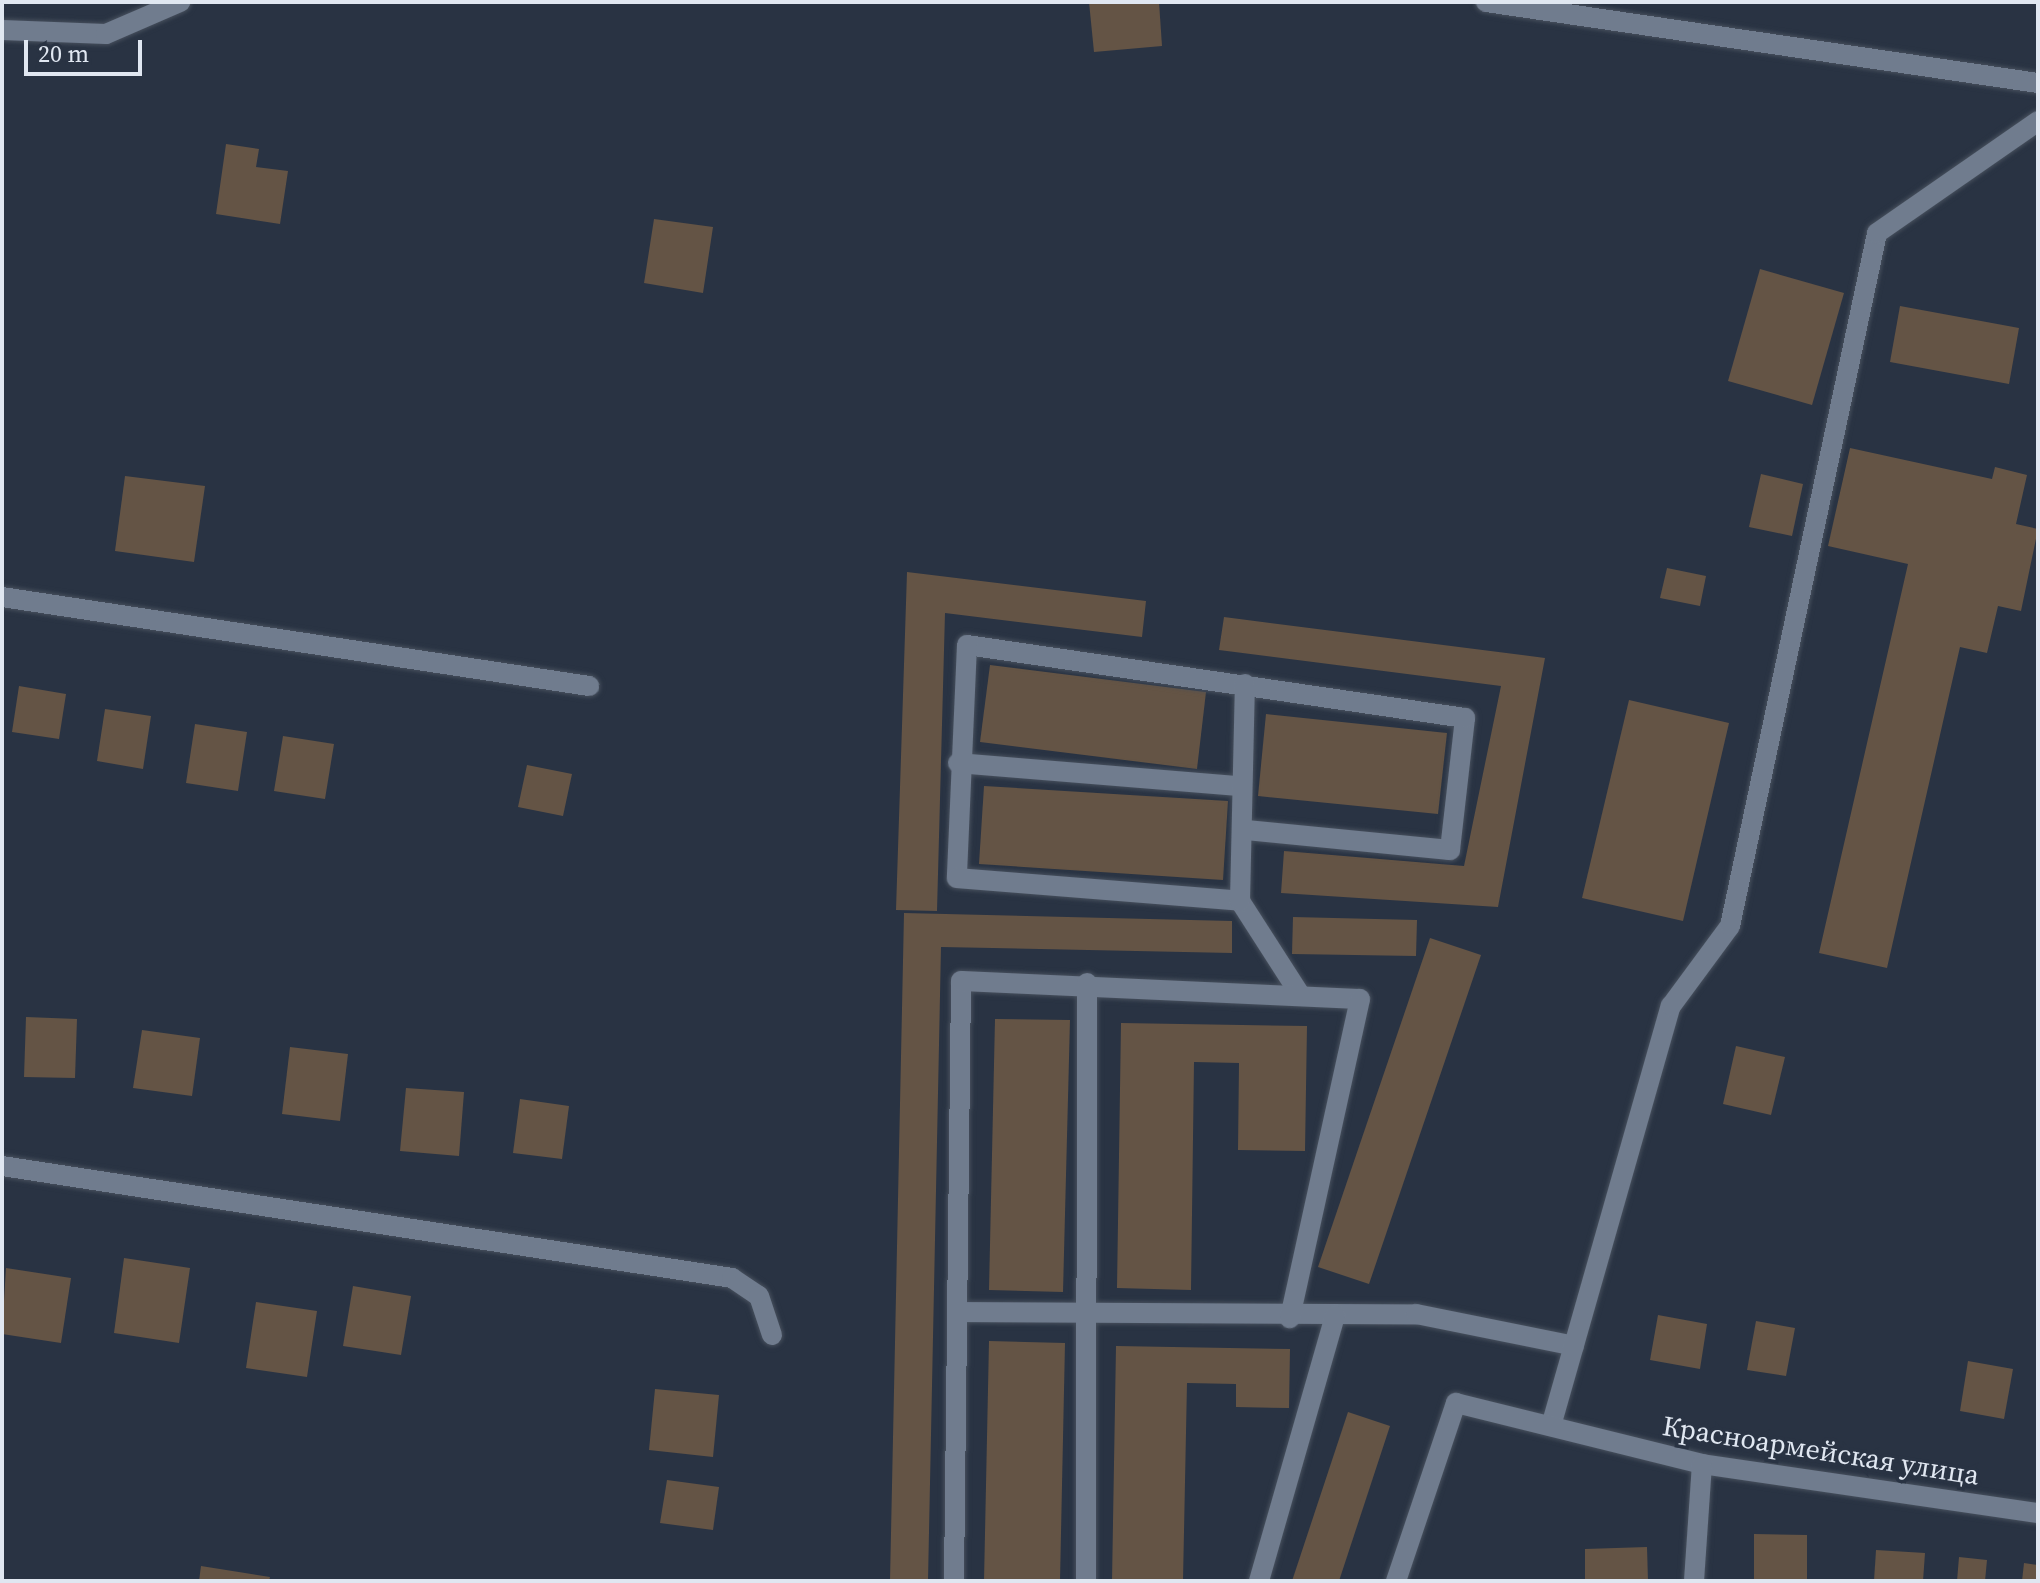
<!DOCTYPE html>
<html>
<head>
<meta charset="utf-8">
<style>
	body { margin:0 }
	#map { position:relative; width:2040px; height:1583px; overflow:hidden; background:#293343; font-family:"Source Serif 4",serif }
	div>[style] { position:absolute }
	.building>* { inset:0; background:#645445 }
	.roads { filter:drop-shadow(0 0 2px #47505d) drop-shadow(0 0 2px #47505d) }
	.lane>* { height:20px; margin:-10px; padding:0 10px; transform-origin:10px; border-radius:10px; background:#707c8e }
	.street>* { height:20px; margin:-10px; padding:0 10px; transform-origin:10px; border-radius:10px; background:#707c8e }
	span { translate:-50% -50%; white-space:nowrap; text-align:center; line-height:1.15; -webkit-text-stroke:7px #293343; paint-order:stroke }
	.street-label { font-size:28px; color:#e0e7f1 }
	.frame { position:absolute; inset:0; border:4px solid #e0e7f1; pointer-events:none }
	.scale { position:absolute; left:24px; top:40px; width:118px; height:36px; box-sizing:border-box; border:4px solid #e0e7f1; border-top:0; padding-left:10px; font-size:24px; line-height:28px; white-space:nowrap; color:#e0e7f1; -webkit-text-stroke:6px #293343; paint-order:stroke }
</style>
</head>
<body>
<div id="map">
	<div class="building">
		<i style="clip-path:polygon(1089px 2px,1159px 2px,1162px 46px,1094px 52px)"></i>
		<i style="clip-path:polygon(226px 144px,259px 149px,256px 167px,288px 171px,280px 224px,216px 214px)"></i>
		<i style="clip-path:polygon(654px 219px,713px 227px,703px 293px,644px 283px)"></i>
		<i style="clip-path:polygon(1760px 269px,1844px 293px,1812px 405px,1728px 381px)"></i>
		<i style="clip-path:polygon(1900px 306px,2019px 328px,2009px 384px,1890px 362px)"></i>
		<i style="clip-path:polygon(1850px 448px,1992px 479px,1995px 467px,2027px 475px,2016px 524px,2038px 529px,2021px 611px,1998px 606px,1987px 653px,1960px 647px,1887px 968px,1819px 953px,1908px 564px,1828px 546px)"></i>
		<i style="clip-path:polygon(1761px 474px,1803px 484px,1792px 536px,1749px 527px)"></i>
		<i style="clip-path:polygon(125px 476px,205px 486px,194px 562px,115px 551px)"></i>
		<i style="clip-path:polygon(1667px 568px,1706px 576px,1700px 606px,1660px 598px)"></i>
		<i style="clip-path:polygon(907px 572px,1146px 601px,1142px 637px,945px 613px,937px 911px,896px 910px)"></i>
		<i style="clip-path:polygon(1224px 617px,1545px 658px,1498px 907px,1281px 893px,1284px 851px,1464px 866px,1501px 686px,1219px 650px)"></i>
		<i style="clip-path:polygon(990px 665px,1206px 692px,1197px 769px,980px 742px)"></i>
		<i style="clip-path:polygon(19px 686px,66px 694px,59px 739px,12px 732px)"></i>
		<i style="clip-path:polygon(1629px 700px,1729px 723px,1683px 921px,1582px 898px)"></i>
		<i style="clip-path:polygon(105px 709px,151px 716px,143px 769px,97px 761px)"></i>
		<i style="clip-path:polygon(1266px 714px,1447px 733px,1438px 814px,1258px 796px)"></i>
		<i style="clip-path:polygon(195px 724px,247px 732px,238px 791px,186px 783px)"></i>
		<i style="clip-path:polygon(283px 736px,334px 744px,325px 799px,274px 791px)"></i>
		<i style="clip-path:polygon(527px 765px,572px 774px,563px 816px,518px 807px)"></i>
		<i style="clip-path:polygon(984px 786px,1228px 801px,1223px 880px,979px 864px)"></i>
		<i style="clip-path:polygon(904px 913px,1232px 921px,1232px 953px,941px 947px,928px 1581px,890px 1581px)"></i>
		<i style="clip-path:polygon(1293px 917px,1417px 920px,1416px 956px,1292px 954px)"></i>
		<i style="clip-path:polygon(1430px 938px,1481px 955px,1369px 1284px,1318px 1267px)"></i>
		<i style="clip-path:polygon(26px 1017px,77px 1019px,75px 1078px,24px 1077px)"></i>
		<i style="clip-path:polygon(995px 1019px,1070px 1020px,1063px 1292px,989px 1290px)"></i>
		<i style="clip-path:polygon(1121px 1023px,1307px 1026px,1305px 1151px,1238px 1150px,1239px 1063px,1194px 1062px,1191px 1290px,1117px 1288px)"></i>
		<i style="clip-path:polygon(142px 1030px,200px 1038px,192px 1096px,133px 1088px)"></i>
		<i style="clip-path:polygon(1736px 1046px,1785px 1057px,1771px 1115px,1723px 1104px)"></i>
		<i style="clip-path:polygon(290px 1047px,348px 1054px,340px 1121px,282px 1114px)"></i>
		<i style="clip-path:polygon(406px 1088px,464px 1092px,459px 1156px,400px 1151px)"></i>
		<i style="clip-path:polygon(520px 1099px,569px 1106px,562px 1159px,513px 1153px)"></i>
		<i style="clip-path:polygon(124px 1258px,190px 1268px,179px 1343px,114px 1333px)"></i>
		<i style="clip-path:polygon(6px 1268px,71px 1278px,61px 1343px,2px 1334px)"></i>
		<i style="clip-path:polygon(353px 1286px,411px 1296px,401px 1355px,343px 1346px)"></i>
		<i style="clip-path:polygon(256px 1302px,317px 1311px,307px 1377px,246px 1368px)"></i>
		<i style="clip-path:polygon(1658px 1315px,1707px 1324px,1700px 1369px,1650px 1360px)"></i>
		<i style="clip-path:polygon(1756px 1321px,1795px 1328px,1786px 1376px,1747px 1370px)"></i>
		<i style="clip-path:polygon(989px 1341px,1065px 1343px,1060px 1581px,984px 1581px)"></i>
		<i style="clip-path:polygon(1116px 1346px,1290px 1349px,1289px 1408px,1236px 1407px,1236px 1384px,1187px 1383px,1183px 1581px,1112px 1581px)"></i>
		<i style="clip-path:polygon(1968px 1361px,2013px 1369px,2004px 1419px,1960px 1411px)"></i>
		<i style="clip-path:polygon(655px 1389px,719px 1395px,713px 1457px,649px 1450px)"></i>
		<i style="clip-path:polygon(1348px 1412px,1390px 1426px,1339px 1581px,1292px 1581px)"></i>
		<i style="clip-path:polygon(667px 1480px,719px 1487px,713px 1530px,660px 1523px)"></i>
		<i style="clip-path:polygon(1754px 1534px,1807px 1535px,1807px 1581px,1754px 1581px)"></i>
		<i style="clip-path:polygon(1647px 1547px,1648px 1581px,1585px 1581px,1585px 1549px)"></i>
		<i style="clip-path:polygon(1876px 1550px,1925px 1553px,1923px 1581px,1874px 1581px)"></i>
		<i style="clip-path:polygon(1959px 1557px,1987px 1560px,1985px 1581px,1957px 1581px)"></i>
		<i style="clip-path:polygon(2024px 1563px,2038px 1565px,2038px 1581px,2022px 1581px)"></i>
		<i style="clip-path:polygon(201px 1566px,270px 1577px,269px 1581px,199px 1581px)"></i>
	</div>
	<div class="roads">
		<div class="lane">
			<i style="left:2px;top:30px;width:104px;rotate:2.2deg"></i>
			<i style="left:106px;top:34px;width:81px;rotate:-23.4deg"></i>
			<i style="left:2px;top:597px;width:594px;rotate:8.62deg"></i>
			<i style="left:958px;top:763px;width:281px;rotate:4.7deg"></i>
			<i style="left:1246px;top:830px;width:205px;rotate:5.6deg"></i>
			<i style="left:1450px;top:850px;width:133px;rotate:-83.5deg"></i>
			<i style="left:1465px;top:718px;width:503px;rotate:-171.66deg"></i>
			<i style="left:967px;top:645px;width:233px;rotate:92.5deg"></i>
			<i style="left:957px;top:878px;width:284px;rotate:4.6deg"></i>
			<i style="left:1240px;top:901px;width:109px;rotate:57.3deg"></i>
			<i style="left:1240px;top:901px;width:217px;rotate:-88.7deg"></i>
			<i style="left:2px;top:1166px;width:739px;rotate:8.72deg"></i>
			<i style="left:732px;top:1278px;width:32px;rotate:34deg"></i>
			<i style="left:759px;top:1296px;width:41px;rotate:71.6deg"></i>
			<i style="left:960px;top:1312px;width:456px;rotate:0.3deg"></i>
			<i style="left:1416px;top:1314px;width:161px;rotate:11.4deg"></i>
			<i style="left:1551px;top:1426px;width:437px;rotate:-74.1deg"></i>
			<i style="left:1671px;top:1006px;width:99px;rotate:-53.6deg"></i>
			<i style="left:1730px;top:926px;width:708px;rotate:-78.02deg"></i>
			<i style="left:1877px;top:233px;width:196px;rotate:-34.8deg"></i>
			<i style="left:954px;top:1581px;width:600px;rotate:-89.33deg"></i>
			<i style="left:961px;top:981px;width:399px;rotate:2.6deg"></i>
			<i style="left:1360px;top:999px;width:327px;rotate:102.4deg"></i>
			<i style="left:1086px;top:1581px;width:598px;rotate:-89.9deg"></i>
			<i style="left:1259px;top:1581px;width:276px;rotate:-74deg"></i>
		</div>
		<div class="street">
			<i style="left:1486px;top:2px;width:558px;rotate:8.35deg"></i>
			<i style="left:1396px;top:1581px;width:188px;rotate:-71.4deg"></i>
			<i style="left:1456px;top:1403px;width:253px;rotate:13.9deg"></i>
			<i style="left:1702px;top:1464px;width:340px;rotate:8.3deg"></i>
			<i style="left:1694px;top:1581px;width:117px;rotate:-86.1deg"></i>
		</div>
	</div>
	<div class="street-label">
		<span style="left:1821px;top:1450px;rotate:9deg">Красноармейская улица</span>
	</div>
	<div class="frame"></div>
	<div class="scale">20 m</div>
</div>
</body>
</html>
